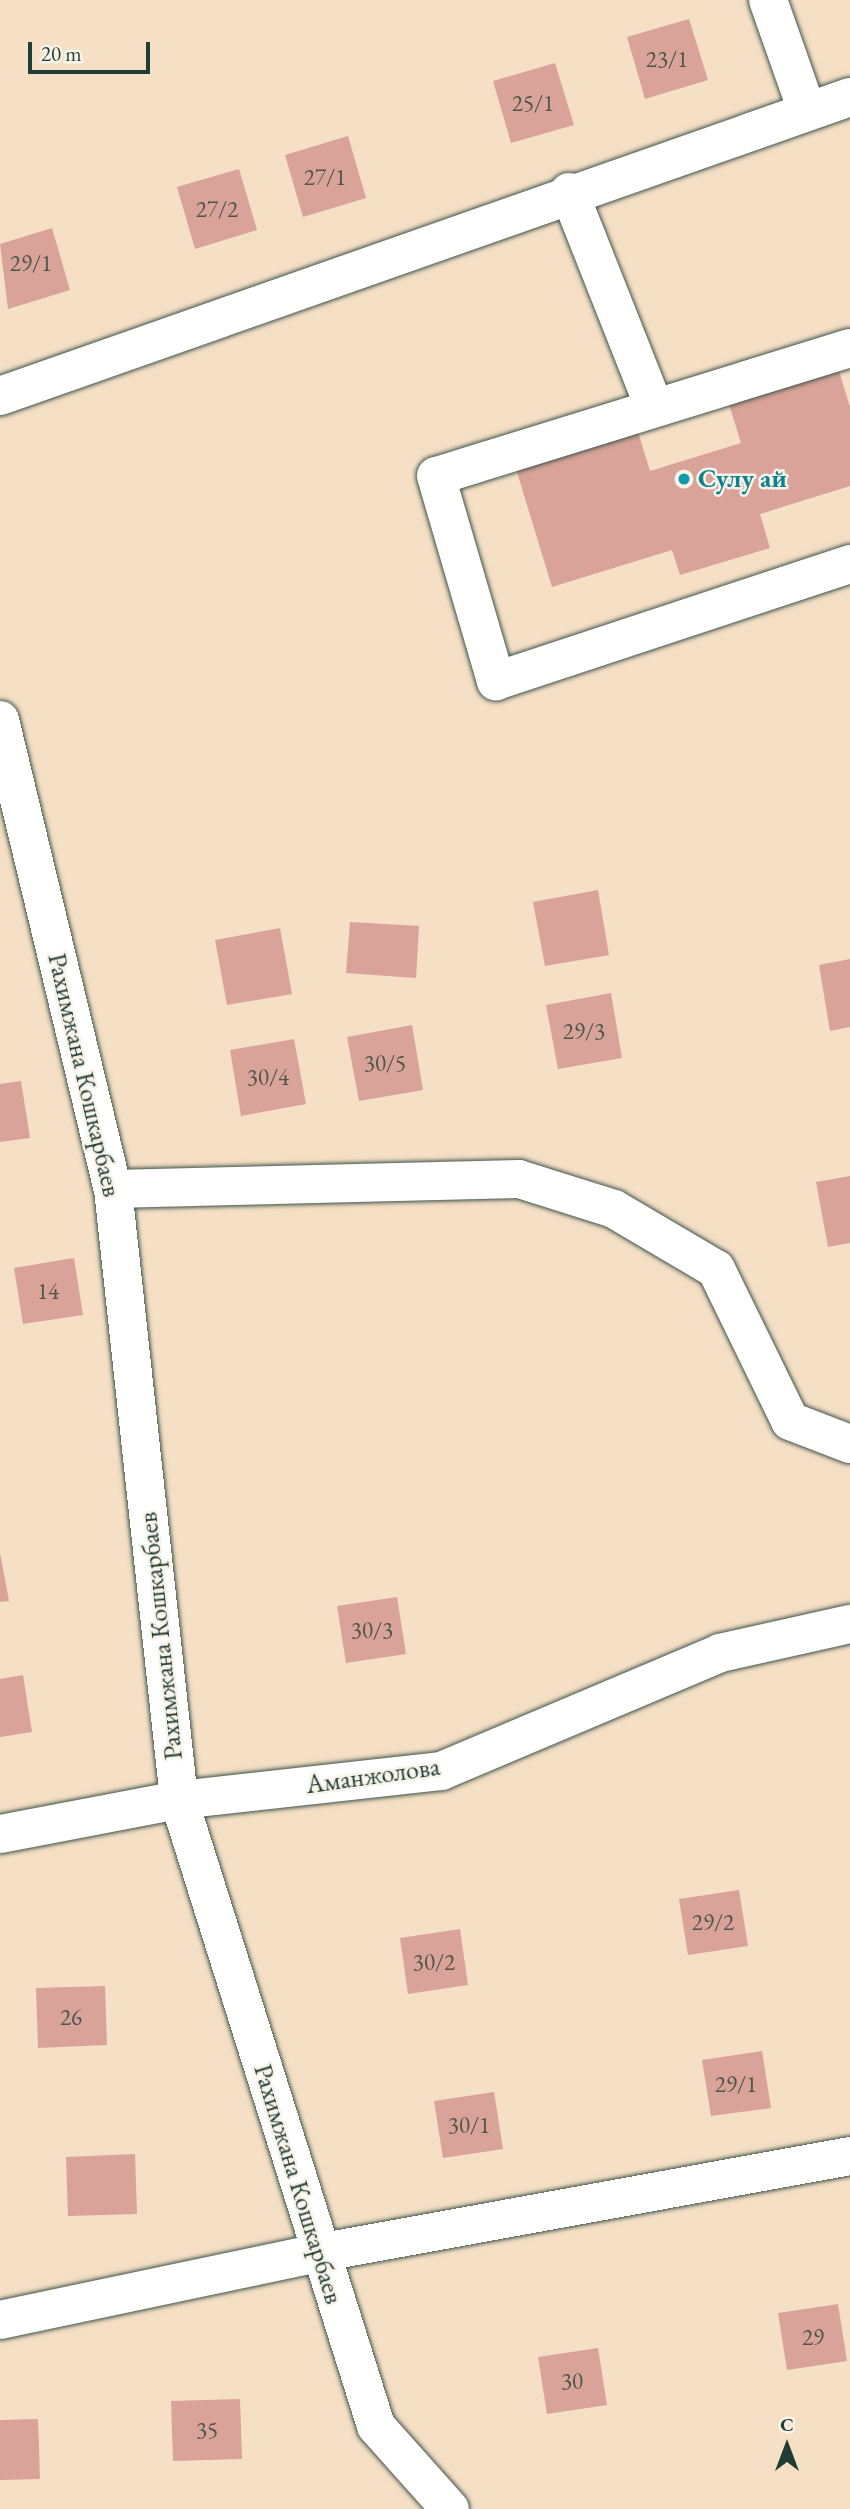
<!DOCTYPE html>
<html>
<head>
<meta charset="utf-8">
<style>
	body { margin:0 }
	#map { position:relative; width:850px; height:2509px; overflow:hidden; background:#f5dfc5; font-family:"EB Garamond",serif }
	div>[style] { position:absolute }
	.building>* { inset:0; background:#d9a399 }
	.roads { filter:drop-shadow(0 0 2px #3f554a) drop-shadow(0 0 2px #3f554a) }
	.minor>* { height:38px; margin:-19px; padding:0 19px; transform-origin:19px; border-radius:19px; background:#fff }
	.dots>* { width:19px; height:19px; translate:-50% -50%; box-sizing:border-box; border:4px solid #f7f3e8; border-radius:50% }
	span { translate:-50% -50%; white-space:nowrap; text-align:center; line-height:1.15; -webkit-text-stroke:5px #f7f3e8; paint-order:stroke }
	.number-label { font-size:23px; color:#4e564d }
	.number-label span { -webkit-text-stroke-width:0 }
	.culture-label { font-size:26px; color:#0d838f; font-weight:700 }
	.left { translate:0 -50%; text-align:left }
	.street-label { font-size:26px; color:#1f3d34 }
	.north { position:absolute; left:752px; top:2411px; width:70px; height:70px; -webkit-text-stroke:5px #f7f3e8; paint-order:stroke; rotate:0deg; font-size:19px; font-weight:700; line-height:28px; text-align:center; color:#1f3d34 }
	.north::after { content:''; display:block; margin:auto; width:24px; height:32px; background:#1f3d34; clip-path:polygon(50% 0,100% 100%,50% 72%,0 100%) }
	.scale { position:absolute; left:28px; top:42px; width:122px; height:32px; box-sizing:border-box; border:4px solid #1f3d34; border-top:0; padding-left:9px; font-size:21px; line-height:24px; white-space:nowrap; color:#1f3d34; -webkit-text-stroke:5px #f7f3e8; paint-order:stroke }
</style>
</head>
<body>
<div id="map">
	<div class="building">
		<i style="clip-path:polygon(689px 19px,708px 80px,645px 99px,627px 37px)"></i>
		<i style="clip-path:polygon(555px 63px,574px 125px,511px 143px,493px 81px)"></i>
		<i style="clip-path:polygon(348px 136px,366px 198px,303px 217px,285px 155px)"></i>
		<i style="clip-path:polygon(239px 169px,257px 230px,195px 249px,177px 187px)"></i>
		<i style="clip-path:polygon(52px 228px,70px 290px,8px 309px,0 244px)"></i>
		<i style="clip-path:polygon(839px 371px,850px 407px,850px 486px,760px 514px,770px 548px,680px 575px,672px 550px,552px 587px,516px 469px,638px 432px,650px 471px,741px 443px,729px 404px)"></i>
		<i style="clip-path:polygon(598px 890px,609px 955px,545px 966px,533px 902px)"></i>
		<i style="clip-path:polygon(350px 922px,419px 926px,416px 978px,346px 973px)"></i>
		<i style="clip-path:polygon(280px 928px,292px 994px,227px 1005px,215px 940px)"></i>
		<i style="clip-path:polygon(850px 959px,850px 1027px,830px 1031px,819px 965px)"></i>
		<i style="clip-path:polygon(611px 993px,622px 1058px,558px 1069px,546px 1005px)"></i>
		<i style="clip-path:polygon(412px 1025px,423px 1090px,359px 1101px,347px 1037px)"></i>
		<i style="clip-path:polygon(294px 1039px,306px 1104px,241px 1116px,230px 1050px)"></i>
		<i style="clip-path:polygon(21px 1081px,30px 1138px,0 1142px,0 1084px)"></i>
		<i style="clip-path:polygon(850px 1176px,850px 1243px,828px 1247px,816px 1182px)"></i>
		<i style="clip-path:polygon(74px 1258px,83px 1315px,23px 1324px,14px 1268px)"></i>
		<i style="clip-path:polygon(0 1553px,9px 1601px,0 1602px)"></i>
		<i style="clip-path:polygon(397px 1597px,406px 1654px,346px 1663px,337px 1606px)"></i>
		<i style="clip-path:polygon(23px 1675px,32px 1732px,0 1737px,0 1679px)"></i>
		<i style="clip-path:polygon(739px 1890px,748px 1946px,688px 1955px,679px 1899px)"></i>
		<i style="clip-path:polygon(460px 1929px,468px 1985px,408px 1994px,400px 1938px)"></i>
		<i style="clip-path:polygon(105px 1986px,107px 2045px,38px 2048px,36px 1988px)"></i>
		<i style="clip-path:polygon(762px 2051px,771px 2108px,711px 2116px,702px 2060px)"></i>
		<i style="clip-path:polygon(494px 2092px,503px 2149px,443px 2158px,434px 2101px)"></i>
		<i style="clip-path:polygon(135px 2154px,137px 2214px,68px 2216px,66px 2157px)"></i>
		<i style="clip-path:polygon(838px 2304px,847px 2361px,787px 2370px,778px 2313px)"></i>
		<i style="clip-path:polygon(598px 2348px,607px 2405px,547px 2414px,538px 2357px)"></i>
		<i style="clip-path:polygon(240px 2399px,242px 2459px,173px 2461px,171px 2401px)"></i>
		<i style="clip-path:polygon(38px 2419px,40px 2479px,0 2480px,0 2420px)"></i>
	</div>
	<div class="roads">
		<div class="minor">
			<i style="left:768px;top:0;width:118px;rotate:70.6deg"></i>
			<i style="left:569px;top:192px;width:228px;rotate:68.4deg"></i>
			<i style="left:850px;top:348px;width:433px;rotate:162.8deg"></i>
			<i style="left:436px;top:476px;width:214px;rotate:73.7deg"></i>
			<i style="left:496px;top:681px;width:373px;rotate:-18.3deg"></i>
			<i style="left:0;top:396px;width:901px;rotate:-19.38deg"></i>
			<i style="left:0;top:720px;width:482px;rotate:76.5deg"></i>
			<i style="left:113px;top:1189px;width:615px;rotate:83.83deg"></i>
			<i style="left:179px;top:1800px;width:656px;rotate:72.53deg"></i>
			<i style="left:376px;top:2426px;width:111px;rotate:48.3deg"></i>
			<i style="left:113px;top:1189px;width:406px;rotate:-1.4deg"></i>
			<i style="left:519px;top:1179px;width:100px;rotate:17.5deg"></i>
			<i style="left:614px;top:1209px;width:118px;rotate:30.5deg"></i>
			<i style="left:716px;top:1269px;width:169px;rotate:64deg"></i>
			<i style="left:790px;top:1421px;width:64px;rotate:21deg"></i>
			<i style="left:0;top:1834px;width:182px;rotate:-10.8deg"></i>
			<i style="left:179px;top:1800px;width:264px;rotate:-6.3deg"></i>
			<i style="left:441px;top:1771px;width:303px;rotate:-22.9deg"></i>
			<i style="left:720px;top:1653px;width:133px;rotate:-12.6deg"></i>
			<i style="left:0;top:2320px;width:325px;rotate:-11.9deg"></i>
			<i style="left:318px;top:2253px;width:541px;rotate:-10.33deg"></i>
		</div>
	</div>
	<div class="dots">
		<i style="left:684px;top:479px;background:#0f9aa8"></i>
	</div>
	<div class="number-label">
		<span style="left:667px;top:59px">23/1</span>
		<span style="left:533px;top:103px">25/1</span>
		<span style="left:325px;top:177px">27/1</span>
		<span style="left:217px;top:209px">27/2</span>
		<span style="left:31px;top:263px">29/1</span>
		<span style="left:584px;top:1031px">29/3</span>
		<span style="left:385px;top:1063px">30/5</span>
		<span style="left:268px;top:1077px">30/4</span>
		<span style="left:48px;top:1291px">14</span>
		<span style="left:372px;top:1630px">30/3</span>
		<span style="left:713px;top:1922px">29/2</span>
		<span style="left:434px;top:1962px">30/2</span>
		<span style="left:71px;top:2017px">26</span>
		<span style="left:736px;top:2084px">29/1</span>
		<span style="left:469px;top:2125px">30/1</span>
		<span style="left:813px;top:2337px">29</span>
		<span style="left:572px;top:2381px">30</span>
		<span style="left:207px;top:2430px">35</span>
	</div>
	<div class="culture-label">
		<span class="left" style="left:698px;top:479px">Сулу ай</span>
	</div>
	<div class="street-label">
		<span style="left:84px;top:1075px;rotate:77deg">Рахимжана Кошкарбаев</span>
		<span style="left:161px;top:1636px;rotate:-96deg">Рахимжана Кошкарбаев</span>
		<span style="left:373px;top:1776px;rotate:-8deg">Аманжолова</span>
		<span style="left:298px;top:2184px;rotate:73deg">Рахимжана Кошкарбаев</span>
	</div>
	<div class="north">С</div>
	<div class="scale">20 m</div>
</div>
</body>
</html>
